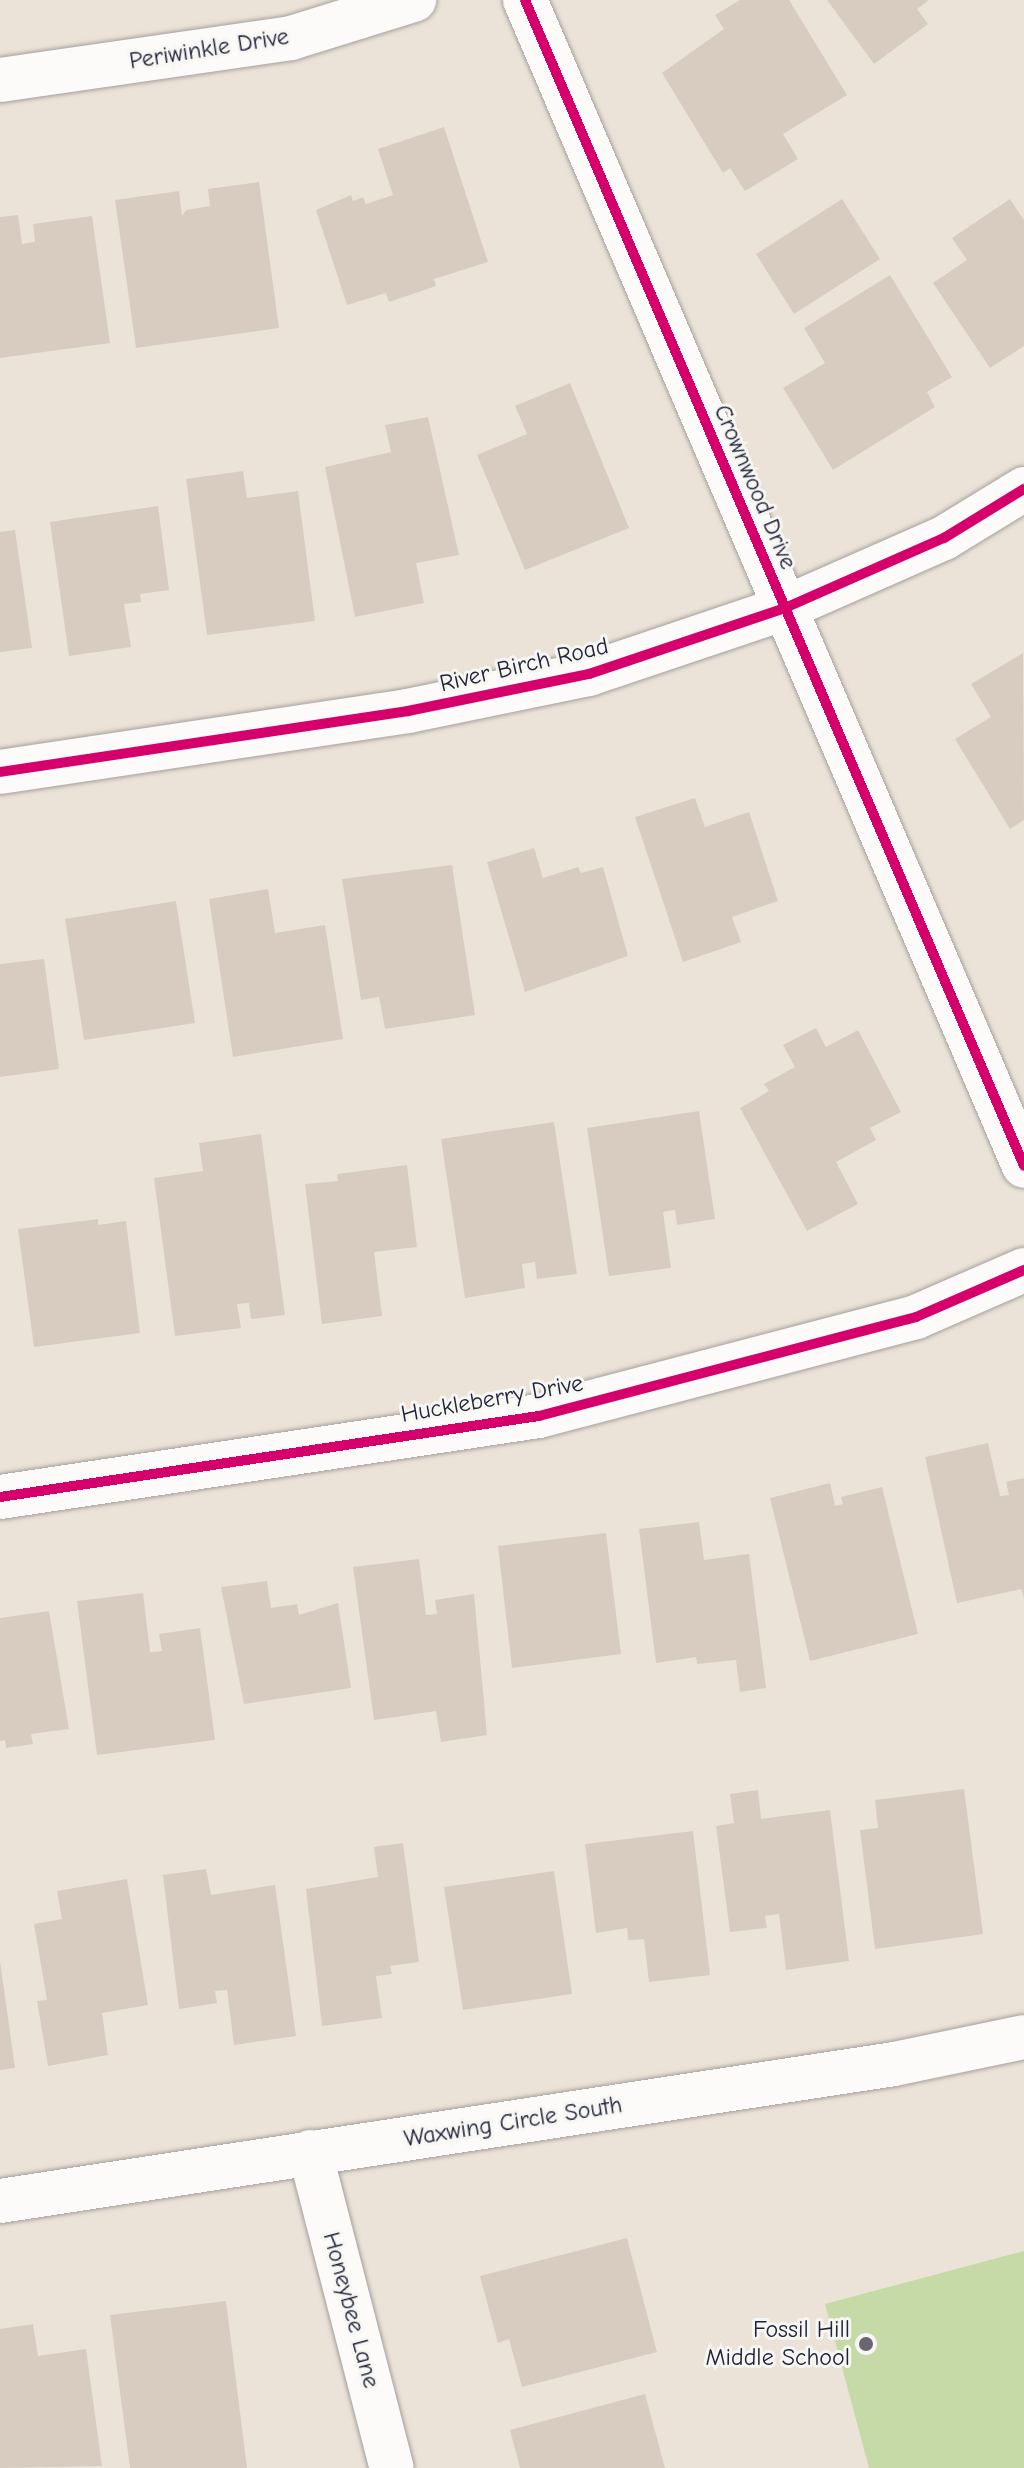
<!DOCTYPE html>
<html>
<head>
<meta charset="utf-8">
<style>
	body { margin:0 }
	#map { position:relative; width:1024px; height:2468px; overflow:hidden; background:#ece3d8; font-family:"Comic Neue",sans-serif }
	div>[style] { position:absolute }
	.green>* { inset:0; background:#c6daa8 }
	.building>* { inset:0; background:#d8ccc0 }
	.roads { filter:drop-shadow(0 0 2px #a5a09d) drop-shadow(0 0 2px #a5a09d) }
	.street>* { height:44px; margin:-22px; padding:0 22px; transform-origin:22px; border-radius:22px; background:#fcfbf9 }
	.cycleway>* { height:10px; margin:-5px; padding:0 5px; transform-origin:5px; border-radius:5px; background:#d6006c }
	.dots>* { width:22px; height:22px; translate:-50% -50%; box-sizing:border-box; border:4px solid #f6f6f2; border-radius:50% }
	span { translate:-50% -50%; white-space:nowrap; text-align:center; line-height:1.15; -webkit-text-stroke:6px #f6f6f2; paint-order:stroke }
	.street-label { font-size:24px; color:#22223b }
	.poi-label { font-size:24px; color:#22223b }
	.right { translate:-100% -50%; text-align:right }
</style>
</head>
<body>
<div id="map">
	<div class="green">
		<i style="clip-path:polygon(1024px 2251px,1024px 2468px,869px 2468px,825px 2304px)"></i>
	</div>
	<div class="building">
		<i style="clip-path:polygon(740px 0,789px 0,847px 95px,783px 134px,798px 159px,745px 191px,730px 168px,723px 173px,662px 73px,724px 29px,715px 15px)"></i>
		<i style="clip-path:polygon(827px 0,929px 0,917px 9px,928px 24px,874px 64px)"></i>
		<i style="clip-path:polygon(444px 127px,488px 262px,434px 279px,436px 286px,389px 302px,386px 293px,347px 305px,316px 210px,351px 195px,353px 201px,363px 197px,366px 204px,393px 195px,378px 149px)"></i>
		<i style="clip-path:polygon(259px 182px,279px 328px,136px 348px,115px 200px,179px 191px,182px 216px,186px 210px,210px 206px,208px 189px)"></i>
		<i style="clip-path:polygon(842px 199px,880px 259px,794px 314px,756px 254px)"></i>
		<i style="clip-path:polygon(1010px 199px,1024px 220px,1024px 346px,990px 368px,933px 283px,967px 260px,952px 238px)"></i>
		<i style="clip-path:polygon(18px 215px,22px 244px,35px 242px,33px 224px,92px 216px,110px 343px,0 358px,0 217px)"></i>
		<i style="clip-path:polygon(890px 275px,952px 377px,927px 392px,935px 407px,833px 470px,783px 388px,825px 363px,804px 328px)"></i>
		<i style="clip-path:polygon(570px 383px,629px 528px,525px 570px,477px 455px,527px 434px,515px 406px)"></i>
		<i style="clip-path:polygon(428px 417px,459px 555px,416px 563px,424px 603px,355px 617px,325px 467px,391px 452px,385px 425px)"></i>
		<i style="clip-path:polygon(243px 471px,247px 498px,298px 491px,315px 621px,207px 635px,186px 479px)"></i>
		<i style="clip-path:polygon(158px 506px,169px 590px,140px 594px,141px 602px,124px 604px,131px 647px,69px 656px,50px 522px)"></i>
		<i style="clip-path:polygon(15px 530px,32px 648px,0 652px,0 532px)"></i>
		<i style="clip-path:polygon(1023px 653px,1024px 820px,1010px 829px,955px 739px,991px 717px,971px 684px)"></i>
		<i style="clip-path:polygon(695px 798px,705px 827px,749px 812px,778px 901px,732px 917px,741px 942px,683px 962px,635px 817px)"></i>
		<i style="clip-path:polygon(534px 848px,543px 878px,578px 867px,581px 873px,603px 867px,628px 956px,525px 992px,487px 862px)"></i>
		<i style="clip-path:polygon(452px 865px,475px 1015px,385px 1029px,379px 997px,361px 1000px,342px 879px)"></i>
		<i style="clip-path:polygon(268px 889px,275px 933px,325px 925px,343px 1039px,233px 1057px,209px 899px)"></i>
		<i style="clip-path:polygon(176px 901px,195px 1023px,84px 1040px,65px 919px)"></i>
		<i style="clip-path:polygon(44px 959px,59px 1069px,0 1077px,0 964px)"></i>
		<i style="clip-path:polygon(816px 1028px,826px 1047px,858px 1030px,901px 1112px,870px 1128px,876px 1140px,836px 1162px,858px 1204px,807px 1231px,740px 1108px,769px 1091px,764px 1084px,795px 1067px,783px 1045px)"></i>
		<i style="clip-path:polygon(699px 1111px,715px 1219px,677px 1225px,675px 1210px,663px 1212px,671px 1268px,609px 1276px,587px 1128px)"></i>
		<i style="clip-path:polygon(554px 1122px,577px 1274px,537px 1279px,535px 1262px,522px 1264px,525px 1288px,465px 1298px,441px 1139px)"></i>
		<i style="clip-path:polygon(261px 1134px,285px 1315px,251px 1319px,249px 1303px,237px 1304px,241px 1328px,175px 1336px,154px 1178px,203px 1171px,199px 1143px)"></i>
		<i style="clip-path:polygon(407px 1165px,417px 1247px,374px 1252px,382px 1316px,322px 1324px,305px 1184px,338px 1181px,337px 1174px)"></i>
		<i style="clip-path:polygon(98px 1219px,98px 1225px,126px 1221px,140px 1333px,34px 1347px,18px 1229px)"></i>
		<i style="clip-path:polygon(988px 1443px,1000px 1496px,1009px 1495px,1006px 1482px,1024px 1478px,1024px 1598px,1021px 1589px,957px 1603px,925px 1457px)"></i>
		<i style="clip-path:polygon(830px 1483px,835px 1506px,843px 1504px,841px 1497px,882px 1487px,918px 1634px,810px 1661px,770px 1498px)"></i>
		<i style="clip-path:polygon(699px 1522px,704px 1560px,749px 1554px,766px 1688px,740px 1692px,736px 1660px,697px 1664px,696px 1657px,656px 1663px,639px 1529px)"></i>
		<i style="clip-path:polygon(606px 1533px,621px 1654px,512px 1668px,498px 1546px)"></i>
		<i style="clip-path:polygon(419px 1559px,426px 1615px,437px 1614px,435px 1600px,474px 1594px,487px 1735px,441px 1742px,436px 1711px,374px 1720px,353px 1567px)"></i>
		<i style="clip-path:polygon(267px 1581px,271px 1608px,297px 1604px,299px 1615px,338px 1603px,351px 1688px,244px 1704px,221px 1587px)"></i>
		<i style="clip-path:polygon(143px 1593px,150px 1652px,162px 1651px,159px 1634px,200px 1628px,215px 1740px,97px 1755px,77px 1601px)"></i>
		<i style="clip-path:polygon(49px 1611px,69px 1729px,31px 1734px,33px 1744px,6px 1748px,5px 1740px,0 1741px,0 1618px)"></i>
		<i style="clip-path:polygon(964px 1789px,983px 1934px,875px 1949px,860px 1830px,878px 1828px,875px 1800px)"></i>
		<i style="clip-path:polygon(758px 1790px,761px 1819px,830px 1810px,849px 1961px,786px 1970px,779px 1914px,765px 1916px,767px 1928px,730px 1932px,716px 1826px,734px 1823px,730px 1794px)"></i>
		<i style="clip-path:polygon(693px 1831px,710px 1975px,649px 1982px,644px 1939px,628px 1940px,627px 1928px,596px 1933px,585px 1844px)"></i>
		<i style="clip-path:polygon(403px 1843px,419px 1962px,390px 1966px,392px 1974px,376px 1976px,382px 2018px,322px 2026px,306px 1889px,378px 1877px,374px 1847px)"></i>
		<i style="clip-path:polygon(206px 1869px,211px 1895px,275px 1885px,296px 2036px,234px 2045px,227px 1990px,215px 1991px,217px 2003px,179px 2009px,163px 1875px)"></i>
		<i style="clip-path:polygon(554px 1871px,572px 1994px,463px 2010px,444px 1887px)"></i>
		<i style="clip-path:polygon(127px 1879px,148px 2005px,102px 2013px,108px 2055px,48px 2066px,37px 2001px,47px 2000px,34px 1924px,62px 1919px,57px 1891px)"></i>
		<i style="clip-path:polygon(0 1961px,15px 2068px,0 2070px)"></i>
		<i style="clip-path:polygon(627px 2238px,657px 2352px,522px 2387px,509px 2339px,498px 2343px,480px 2276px)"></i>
		<i style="clip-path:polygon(226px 2301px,247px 2468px,130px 2468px,110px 2315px)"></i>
		<i style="clip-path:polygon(33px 2324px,38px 2356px,86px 2349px,102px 2466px,0 2468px,0 2329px)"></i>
		<i style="clip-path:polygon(645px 2394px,665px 2468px,520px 2468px,510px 2430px)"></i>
	</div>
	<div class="roads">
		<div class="street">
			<i style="left:525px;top:0;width:1268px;rotate:66.83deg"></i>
			<i style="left:0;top:80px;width:294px;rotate:-8.2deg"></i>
			<i style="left:291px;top:38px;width:129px;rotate:-17.2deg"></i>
			<i style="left:0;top:772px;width:413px;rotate:-8.5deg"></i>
			<i style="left:408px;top:711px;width:185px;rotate:-11.6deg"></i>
			<i style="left:589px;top:674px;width:207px;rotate:-18.6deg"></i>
			<i style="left:785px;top:608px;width:174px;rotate:-23.8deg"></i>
			<i style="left:944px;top:538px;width:94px;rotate:-31.5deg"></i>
			<i style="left:0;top:1497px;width:545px;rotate:-8.55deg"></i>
			<i style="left:539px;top:1416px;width:390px;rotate:-14.7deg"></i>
			<i style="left:916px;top:1317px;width:118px;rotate:-23.5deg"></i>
			<i style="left:310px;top:2152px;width:326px;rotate:75.5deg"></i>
			<i style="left:0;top:2201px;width:904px;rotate:-8.71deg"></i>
			<i style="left:894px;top:2064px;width:133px;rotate:-11.7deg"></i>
		</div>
	</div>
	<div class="cycleway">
		<i style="left:525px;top:0;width:1268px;rotate:66.83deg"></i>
		<i style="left:0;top:772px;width:413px;rotate:-8.5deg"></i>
		<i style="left:408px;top:711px;width:185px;rotate:-11.6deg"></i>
		<i style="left:589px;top:674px;width:207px;rotate:-18.6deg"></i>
		<i style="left:785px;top:608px;width:174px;rotate:-23.8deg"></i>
		<i style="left:944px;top:538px;width:94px;rotate:-31.5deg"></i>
		<i style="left:0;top:1497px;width:545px;rotate:-8.55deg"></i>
		<i style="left:539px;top:1416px;width:390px;rotate:-14.7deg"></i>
		<i style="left:916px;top:1317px;width:118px;rotate:-23.5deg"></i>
	</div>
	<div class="dots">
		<i style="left:866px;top:2344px;background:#696672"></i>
	</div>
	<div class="street-label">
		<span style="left:209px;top:49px;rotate:-9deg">Periwinkle Drive</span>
		<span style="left:755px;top:487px;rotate:67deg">Crownwood Drive</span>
		<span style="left:524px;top:665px;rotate:-13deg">River Birch Road</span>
		<span style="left:492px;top:1399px;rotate:-10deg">Huckleberry Drive</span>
		<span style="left:513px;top:2122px;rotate:-9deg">Waxwing Circle South</span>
		<span style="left:351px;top:2310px;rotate:75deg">Honeybee Lane</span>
	</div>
	<div class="poi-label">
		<span class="right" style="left:850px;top:2344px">Fossil Hill<br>Middle School</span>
	</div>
</div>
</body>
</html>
